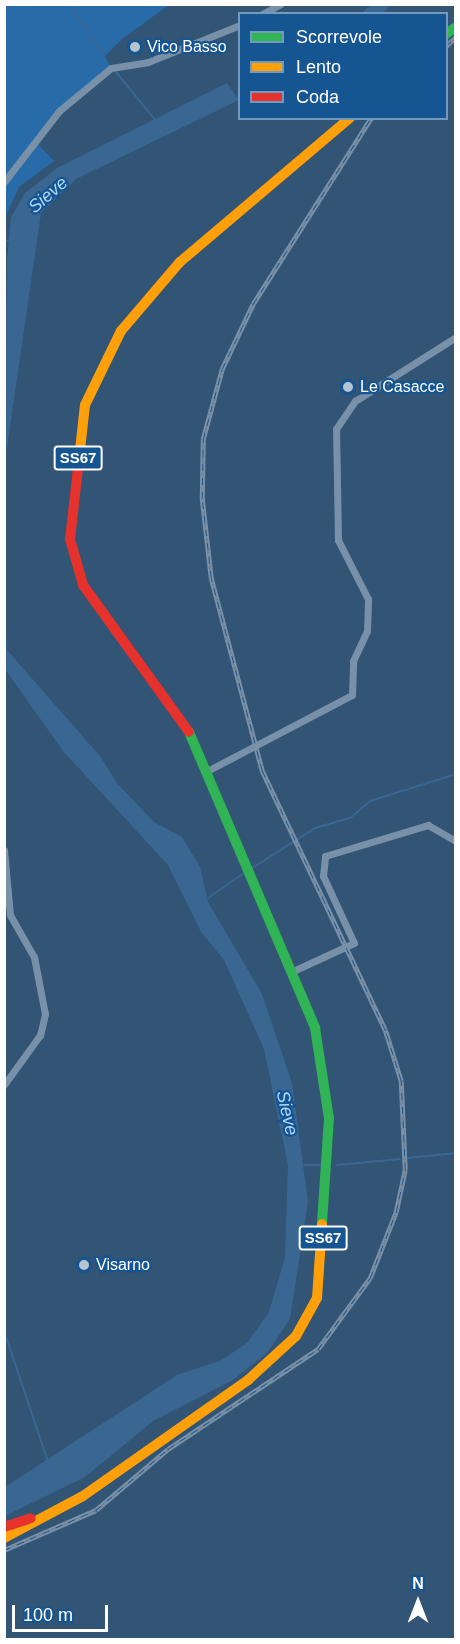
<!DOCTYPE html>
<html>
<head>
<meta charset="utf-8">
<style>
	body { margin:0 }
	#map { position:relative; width:460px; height:1644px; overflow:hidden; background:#325475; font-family:Helvetica,sans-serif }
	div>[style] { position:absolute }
	.green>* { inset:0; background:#286ba9 }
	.water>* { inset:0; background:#396792 }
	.stream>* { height:2px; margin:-1px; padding:0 1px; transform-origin:1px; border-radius:1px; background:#396792 }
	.river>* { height:12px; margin:-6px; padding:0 6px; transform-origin:6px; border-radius:6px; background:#396792 }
	.street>* { height:7px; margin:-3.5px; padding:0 3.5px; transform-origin:3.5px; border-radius:3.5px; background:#7991a8 }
	.fast>* { height:10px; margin:-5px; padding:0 5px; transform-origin:5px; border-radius:5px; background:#30b455 }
	.slow>* { height:10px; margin:-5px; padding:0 5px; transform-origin:5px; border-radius:5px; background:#ff9f0a }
	.jam>* { height:10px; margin:-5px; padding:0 5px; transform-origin:5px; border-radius:5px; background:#e5322d }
	.rail>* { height:4.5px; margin-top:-2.25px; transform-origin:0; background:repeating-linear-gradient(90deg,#155592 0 7px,#7b91a7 0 14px); box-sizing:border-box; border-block:2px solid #7b91a7 }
	.dots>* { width:16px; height:16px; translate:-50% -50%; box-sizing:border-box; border:3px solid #155592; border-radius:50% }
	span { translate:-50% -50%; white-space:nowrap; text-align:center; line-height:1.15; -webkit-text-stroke:4.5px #155592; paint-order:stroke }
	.shield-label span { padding:2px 4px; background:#155592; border:2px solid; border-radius:4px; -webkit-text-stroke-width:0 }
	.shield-label { font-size:15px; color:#fff; font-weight:700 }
	.poi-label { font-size:16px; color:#fff }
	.left { translate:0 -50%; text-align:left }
	.water-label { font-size:18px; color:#aed6f8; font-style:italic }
	.frame { position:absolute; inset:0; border:6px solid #fff; pointer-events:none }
	.legend { position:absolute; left:238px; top:12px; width:210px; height:108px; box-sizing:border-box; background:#155592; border:2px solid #7399be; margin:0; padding:8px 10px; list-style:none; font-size:18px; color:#fff }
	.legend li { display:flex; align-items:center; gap:12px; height:30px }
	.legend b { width:30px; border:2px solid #7399be }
	.north { position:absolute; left:388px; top:1572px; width:60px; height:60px; -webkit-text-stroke:4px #155592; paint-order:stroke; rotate:0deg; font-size:16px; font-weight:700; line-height:24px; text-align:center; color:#fff }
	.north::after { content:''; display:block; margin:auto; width:21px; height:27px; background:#fff; clip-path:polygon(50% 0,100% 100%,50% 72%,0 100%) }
	.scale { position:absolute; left:12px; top:1605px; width:96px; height:27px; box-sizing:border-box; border:3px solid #fff; border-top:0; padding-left:8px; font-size:18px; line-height:21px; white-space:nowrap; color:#fff; -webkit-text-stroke:4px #155592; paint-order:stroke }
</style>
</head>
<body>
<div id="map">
	<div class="green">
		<i style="clip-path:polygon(5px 5px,169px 5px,122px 39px,105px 56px,111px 68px,87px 86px,35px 141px,54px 161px,19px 187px,5px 218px)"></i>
	</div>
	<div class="water">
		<i style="clip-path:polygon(227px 83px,239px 100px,76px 179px,41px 213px,5px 461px,7px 259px,11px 217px,25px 193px,57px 168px)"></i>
		<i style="clip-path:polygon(4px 595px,7px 650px,100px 756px,117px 783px,154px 822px,182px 837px,200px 867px,208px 902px,262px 994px,292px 1083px,308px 1202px,290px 1319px,267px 1353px,233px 1380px,153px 1421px,85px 1477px,5px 1516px,5px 1487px,177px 1375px,220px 1361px,247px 1343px,269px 1312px,285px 1257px,288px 1165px,264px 1049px,224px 960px,201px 932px,168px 865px,63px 751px,5px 669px)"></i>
	</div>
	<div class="stream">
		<i style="left:69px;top:4px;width:63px;rotate:55.3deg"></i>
		<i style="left:115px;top:71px;width:65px;rotate:50.6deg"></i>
		<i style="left:4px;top:240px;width:5px;rotate:11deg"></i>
		<i style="left:252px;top:868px;width:75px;rotate:-32.4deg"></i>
		<i style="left:315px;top:828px;width:36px;rotate:-16deg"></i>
		<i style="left:350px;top:818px;width:26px;rotate:-40deg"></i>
		<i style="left:370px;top:801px;width:90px;rotate:-17.4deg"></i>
		<i style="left:205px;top:900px;width:51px;rotate:-34.6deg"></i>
		<i style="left:408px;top:1158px;width:48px;rotate:-5.9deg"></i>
		<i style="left:304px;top:1165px;width:18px"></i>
		<i style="left:337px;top:1165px;width:63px;rotate:-5.4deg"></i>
		<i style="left:4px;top:1331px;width:138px;rotate:71.4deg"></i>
	</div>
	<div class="river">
		<i style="left:369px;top:14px;width:18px;rotate:-34deg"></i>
	</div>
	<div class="street">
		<i style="left:262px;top:14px;width:21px;rotate:-28deg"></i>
		<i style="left:4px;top:182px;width:90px;rotate:-52.2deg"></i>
		<i style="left:59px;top:111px;width:67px;rotate:-39.6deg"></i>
		<i style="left:111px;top:68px;width:37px;rotate:-9deg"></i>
		<i style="left:148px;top:62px;width:99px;rotate:-21.9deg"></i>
		<i style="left:209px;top:770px;width:161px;rotate:-27.7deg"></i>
		<i style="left:352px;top:695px;width:34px;rotate:-88deg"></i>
		<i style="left:353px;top:661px;width:33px;rotate:-65deg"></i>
		<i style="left:367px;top:631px;width:32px;rotate:-88deg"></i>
		<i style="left:368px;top:599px;width:66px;rotate:-117deg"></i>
		<i style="left:338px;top:540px;width:111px;rotate:-91deg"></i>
		<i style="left:336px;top:429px;width:34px;rotate:-56deg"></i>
		<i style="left:355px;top:401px;width:120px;rotate:-32.4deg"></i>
		<i style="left:4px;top:850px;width:65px;rotate:84.7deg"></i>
		<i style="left:10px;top:915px;width:48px;rotate:60.3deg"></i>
		<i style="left:34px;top:957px;width:58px;rotate:79.1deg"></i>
		<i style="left:45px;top:1014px;width:22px;rotate:103deg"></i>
		<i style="left:40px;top:1035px;width:62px;rotate:125.8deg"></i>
		<i style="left:293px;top:971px;width:67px;rotate:-24.7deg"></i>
		<i style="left:354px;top:943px;width:74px;rotate:-114.8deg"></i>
		<i style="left:323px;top:876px;width:20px;rotate:-84deg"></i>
		<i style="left:325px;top:856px;width:108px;rotate:-16.8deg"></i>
		<i style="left:428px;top:825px;width:32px;rotate:30deg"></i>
	</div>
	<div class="fast">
		<i style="left:446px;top:34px;width:12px;rotate:-35deg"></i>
		<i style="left:189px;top:732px;width:322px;rotate:66.9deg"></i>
		<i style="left:315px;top:1028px;width:91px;rotate:81.2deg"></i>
		<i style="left:329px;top:1118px;width:106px;rotate:93.8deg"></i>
	</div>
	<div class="slow">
		<i style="left:79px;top:459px;width:54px;rotate:-83.7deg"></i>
		<i style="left:85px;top:405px;width:82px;rotate:-64.1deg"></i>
		<i style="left:121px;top:331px;width:91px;rotate:-49.5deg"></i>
		<i style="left:180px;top:262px;width:223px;rotate:-40.3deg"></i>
		<i style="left:4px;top:1538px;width:89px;rotate:-28deg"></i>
		<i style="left:83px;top:1496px;width:202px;rotate:-35.1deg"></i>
		<i style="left:248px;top:1380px;width:65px;rotate:-42.5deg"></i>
		<i style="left:296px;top:1336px;width:43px;rotate:-61.1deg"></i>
		<i style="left:317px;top:1298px;width:74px;rotate:-86.1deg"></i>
	</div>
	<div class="jam">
		<i style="left:79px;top:459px;width:81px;rotate:96.4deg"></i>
		<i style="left:70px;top:539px;width:48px;rotate:74.2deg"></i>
		<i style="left:83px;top:585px;width:181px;rotate:54.2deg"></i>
		<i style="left:4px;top:1527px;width:28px;rotate:-18deg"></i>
	</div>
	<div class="rail">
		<i style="left:446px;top:46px;width:13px;rotate:-42deg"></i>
		<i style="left:4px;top:1550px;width:100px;rotate:-23.5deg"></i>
		<i style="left:96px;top:1510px;width:94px;rotate:-40.3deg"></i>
		<i style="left:168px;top:1449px;width:180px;rotate:-33.7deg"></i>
		<i style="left:318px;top:1349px;width:88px;rotate:-53.8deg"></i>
		<i style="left:370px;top:1278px;width:71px;rotate:-68.5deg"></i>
		<i style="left:396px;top:1212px;width:43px;rotate:-77.9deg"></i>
		<i style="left:405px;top:1170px;width:89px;rotate:-92.6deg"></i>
		<i style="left:401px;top:1081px;width:53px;rotate:-107.4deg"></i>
		<i style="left:385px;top:1030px;width:287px;rotate:-115.4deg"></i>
		<i style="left:262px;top:771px;width:200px;rotate:-104.8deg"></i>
		<i style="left:211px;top:578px;width:80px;rotate:-96.5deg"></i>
		<i style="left:202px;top:499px;width:60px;rotate:-89deg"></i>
		<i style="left:203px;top:439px;width:73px;rotate:-74.8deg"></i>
		<i style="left:222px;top:369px;width:72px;rotate:-64.5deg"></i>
		<i style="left:253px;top:304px;width:220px;rotate:-57.6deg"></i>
	</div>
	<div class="dots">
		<i style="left:135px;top:47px;background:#b7c3cf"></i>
		<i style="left:348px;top:387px;background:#b7c3cf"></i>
		<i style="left:84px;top:1265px;background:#b7c3cf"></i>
	</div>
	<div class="shield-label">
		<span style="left:78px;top:458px">SS67</span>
		<span style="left:323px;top:1238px">SS67</span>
	</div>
	<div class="poi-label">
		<span class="left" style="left:147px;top:47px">Vico Basso</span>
		<span class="left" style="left:360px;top:387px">Le Casacce</span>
		<span class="left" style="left:96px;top:1265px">Visarno</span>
	</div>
	<div class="water-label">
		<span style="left:48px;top:195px;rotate:-41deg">Sieve</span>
		<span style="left:287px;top:1113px;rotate:77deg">Sieve</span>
	</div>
	<div class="frame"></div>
	<ul class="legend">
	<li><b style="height:8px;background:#30b455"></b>Scorrevole</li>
	<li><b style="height:8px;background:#ff9f0a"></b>Lento</li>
	<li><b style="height:8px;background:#e5322d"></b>Coda</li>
	</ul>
	<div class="north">N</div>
	<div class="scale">100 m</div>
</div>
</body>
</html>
